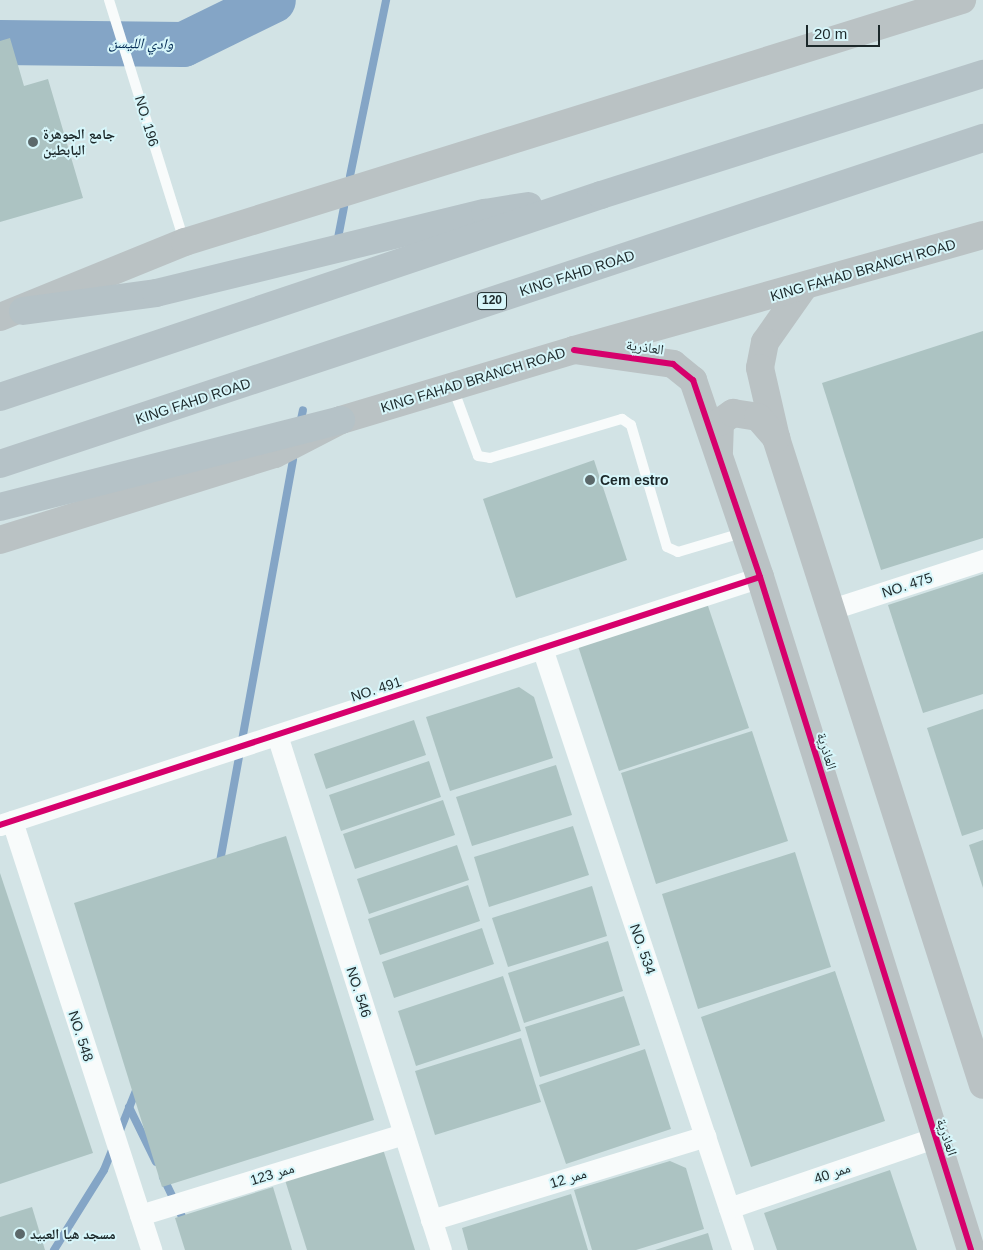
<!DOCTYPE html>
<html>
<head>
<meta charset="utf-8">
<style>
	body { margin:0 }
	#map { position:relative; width:983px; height:1250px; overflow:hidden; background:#d2e3e5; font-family:Helvetica,"Noto Naskh Arabic",sans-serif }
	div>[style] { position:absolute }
	.stream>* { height:8px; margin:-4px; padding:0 4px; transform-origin:4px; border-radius:4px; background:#84a5c6 }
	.river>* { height:45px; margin:-22.5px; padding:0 22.5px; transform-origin:22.5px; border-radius:22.5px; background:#84a5c6 }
	.building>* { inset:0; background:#acc3c2 }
	.lane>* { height:10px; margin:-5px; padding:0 5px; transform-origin:5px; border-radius:5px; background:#f8fbfb }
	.street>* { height:21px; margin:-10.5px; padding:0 10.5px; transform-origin:10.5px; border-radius:10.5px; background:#f8fbfb }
	.secondary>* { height:28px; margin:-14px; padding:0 14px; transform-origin:14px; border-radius:14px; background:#bac2c4 }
	.highway>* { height:28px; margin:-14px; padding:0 14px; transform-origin:14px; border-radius:14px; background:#b5c2c7 }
	.cycleway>* { height:6px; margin:-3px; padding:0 3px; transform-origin:3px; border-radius:3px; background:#d6006c }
	.dots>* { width:14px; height:14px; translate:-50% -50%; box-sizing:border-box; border:2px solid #d7f6fa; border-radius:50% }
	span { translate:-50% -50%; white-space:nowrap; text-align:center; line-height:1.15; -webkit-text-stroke:4px #d7f6fa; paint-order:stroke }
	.shield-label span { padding:1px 4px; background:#d7f6fa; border:1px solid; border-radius:4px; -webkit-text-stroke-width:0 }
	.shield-label { font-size:12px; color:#1c282a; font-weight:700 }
	.street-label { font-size:14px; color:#1c282a }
	.poi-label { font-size:14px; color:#1c282a; font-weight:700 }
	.left { translate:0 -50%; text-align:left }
	.water-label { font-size:15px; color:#002953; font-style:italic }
	.scale { position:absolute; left:806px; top:25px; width:74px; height:22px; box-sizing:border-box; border:2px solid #1c282a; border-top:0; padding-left:6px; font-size:15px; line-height:18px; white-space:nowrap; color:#1c282a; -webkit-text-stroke:4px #d7f6fa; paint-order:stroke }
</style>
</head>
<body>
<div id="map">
	<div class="stream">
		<i style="left:350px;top:176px;width:180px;rotate:-78.4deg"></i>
		<i style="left:338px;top:238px;width:32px;rotate:-79deg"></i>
		<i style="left:300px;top:424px;width:14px;rotate:-78deg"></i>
		<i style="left:219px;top:867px;width:414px;rotate:-79.7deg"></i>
		<i style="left:129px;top:1107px;width:61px;rotate:63.9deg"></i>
		<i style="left:119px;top:1133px;width:48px;rotate:-68.2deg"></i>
		<i style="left:163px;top:1177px;width:51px;rotate:64.4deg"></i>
		<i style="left:54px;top:1250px;width:94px;rotate:-58deg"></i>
		<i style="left:104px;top:1170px;width:24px;rotate:-68deg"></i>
	</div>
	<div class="river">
		<i style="left:0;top:42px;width:183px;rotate:0.6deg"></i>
		<i style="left:183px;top:44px;width:100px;rotate:-26.1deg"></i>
	</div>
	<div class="building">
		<i style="clip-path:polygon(10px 38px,24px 86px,48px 79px,83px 198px,0 222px,0 41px)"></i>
		<i style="clip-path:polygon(983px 331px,983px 538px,881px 570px,822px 383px)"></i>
		<i style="clip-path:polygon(594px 460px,627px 560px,516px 598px,483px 499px)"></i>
		<i style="clip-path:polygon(983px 574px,983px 694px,923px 713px,888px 605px)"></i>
		<i style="clip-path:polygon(706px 600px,749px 728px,619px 771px,577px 643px)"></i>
		<i style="clip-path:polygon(519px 687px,534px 697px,553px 758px,450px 791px,426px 717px)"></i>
		<i style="clip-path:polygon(983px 709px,983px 829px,962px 836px,927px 728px)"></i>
		<i style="clip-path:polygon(414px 720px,426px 755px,326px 789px,314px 754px)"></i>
		<i style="clip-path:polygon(752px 731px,788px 841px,656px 884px,621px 773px)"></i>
		<i style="clip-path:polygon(429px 761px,441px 797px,341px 831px,329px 795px)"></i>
		<i style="clip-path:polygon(556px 765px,572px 815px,472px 846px,456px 797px)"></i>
		<i style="clip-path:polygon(443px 800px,455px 835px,355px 869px,343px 834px)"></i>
		<i style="clip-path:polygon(573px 826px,589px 875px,489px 907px,474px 857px)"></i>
		<i style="clip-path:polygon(286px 836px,374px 1120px,162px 1187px,74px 903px)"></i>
		<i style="clip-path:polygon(983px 840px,983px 888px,969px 845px)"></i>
		<i style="clip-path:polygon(457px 845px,469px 880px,369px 914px,357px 879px)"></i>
		<i style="clip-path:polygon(795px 852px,831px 967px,698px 1009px,662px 894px)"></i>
		<i style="clip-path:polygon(0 873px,93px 1153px,0 1184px)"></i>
		<i style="clip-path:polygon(468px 885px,480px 921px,380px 955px,368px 919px)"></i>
		<i style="clip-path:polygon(592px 886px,607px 936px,508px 967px,492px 918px)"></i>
		<i style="clip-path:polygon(482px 928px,494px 964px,394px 998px,382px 962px)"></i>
		<i style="clip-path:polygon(608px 941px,623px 991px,524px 1023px,508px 973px)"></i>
		<i style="clip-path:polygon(835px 971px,885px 1121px,751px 1167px,701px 1017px)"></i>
		<i style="clip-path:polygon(503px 976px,521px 1031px,416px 1066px,398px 1011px)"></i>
		<i style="clip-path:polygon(624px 996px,640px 1045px,540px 1077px,525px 1027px)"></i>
		<i style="clip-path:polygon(521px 1038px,541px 1102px,435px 1135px,415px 1071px)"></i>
		<i style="clip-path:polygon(645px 1049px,671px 1129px,566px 1164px,539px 1085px)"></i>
		<i style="clip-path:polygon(383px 1149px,415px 1250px,307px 1250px,285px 1180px)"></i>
		<i style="clip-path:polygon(670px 1161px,686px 1168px,704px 1229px,636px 1250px,592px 1250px,574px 1190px)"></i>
		<i style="clip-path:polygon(890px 1170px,917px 1250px,777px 1250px,764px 1213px)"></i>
		<i style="clip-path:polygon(273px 1187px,292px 1250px,185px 1250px,175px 1218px)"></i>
		<i style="clip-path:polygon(571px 1194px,588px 1250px,468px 1250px,462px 1228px)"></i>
		<i style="clip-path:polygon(32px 1207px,45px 1250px,0 1250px,0 1217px)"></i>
		<i style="clip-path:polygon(708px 1233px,713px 1250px,655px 1250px)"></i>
	</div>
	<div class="lane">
		<i style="left:109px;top:0;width:252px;rotate:72.7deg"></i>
		<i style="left:453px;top:388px;width:72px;rotate:69.8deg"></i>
		<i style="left:478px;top:456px;width:12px;rotate:9deg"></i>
		<i style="left:490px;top:458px;width:138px;rotate:-16.5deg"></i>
		<i style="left:622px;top:419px;width:11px;rotate:34deg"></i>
		<i style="left:631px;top:425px;width:127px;rotate:73.6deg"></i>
		<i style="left:667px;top:547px;width:12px;rotate:24deg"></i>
		<i style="left:678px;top:552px;width:70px;rotate:-16.6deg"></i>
	</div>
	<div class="street">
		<i style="left:832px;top:609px;width:159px;rotate:-18deg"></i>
		<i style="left:542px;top:648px;width:635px;rotate:71.54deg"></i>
		<i style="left:277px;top:735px;width:540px;rotate:72.34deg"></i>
		<i style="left:12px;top:821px;width:451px;rotate:72deg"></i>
		<i style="left:0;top:825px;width:799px;rotate:-18.07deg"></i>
		<i style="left:729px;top:1208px;width:217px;rotate:-18.9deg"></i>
		<i style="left:140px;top:1215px;width:276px;rotate:-17.1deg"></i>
		<i style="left:431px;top:1220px;width:287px;rotate:-17deg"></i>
	</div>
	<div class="secondary">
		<i style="left:803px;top:288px;width:66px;rotate:125.1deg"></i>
		<i style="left:765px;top:342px;width:26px;rotate:101deg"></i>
		<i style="left:760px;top:368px;width:72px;rotate:77.1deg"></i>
		<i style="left:776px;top:438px;width:679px;rotate:72.26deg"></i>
		<i style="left:0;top:317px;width:200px;rotate:-22.1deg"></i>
		<i style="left:185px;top:242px;width:814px;rotate:-17.3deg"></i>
		<i style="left:574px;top:350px;width:100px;rotate:8deg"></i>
		<i style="left:673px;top:364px;width:26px;rotate:39deg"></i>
		<i style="left:693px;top:380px;width:208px;rotate:71.2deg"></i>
		<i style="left:760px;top:577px;width:705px;rotate:72.59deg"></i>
		<i style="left:719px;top:451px;width:29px;rotate:-88deg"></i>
		<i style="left:720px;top:422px;width:16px;rotate:-35deg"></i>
		<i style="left:733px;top:413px;width:25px;rotate:9deg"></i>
		<i style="left:758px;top:417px;width:28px;rotate:49deg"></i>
		<i style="left:0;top:540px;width:288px;rotate:-17.4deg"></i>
		<i style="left:275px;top:454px;width:74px;rotate:-27.3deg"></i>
		<i style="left:341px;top:420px;width:243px;rotate:-16.7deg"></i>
		<i style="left:574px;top:350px;width:425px;rotate:-15.7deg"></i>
	</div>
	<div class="highway">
		<i style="left:23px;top:311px;width:134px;rotate:-7.7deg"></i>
		<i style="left:156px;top:293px;width:339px;rotate:-13.7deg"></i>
		<i style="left:485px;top:213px;width:44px;rotate:-9.2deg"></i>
		<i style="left:0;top:397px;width:634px;rotate:-18.58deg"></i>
		<i style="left:601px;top:195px;width:401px;rotate:-17.6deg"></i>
		<i style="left:0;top:464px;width:1036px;rotate:-18.35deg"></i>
		<i style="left:0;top:507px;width:352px;rotate:-14.3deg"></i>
	</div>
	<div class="cycleway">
		<i style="left:574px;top:350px;width:100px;rotate:8deg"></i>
		<i style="left:673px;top:364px;width:26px;rotate:39deg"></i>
		<i style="left:693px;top:380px;width:208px;rotate:71.2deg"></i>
		<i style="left:760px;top:577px;width:705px;rotate:72.59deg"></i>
		<i style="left:0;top:825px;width:799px;rotate:-18.07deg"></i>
	</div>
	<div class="dots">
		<i style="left:33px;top:142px;background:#5c696b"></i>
		<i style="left:590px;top:480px;background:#5c696b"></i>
		<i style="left:20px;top:1234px;background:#5c696b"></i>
	</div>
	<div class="shield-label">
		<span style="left:492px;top:301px">120</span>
	</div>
	<div class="street-label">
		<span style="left:147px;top:121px;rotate:73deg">NO. 196</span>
		<span style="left:863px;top:270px;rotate:-16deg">KING FAHAD BRANCH ROAD</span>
		<span style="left:577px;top:273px;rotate:-18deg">KING FAHD ROAD</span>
		<span style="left:645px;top:347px;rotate:8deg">العاذرية</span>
		<span style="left:473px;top:380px;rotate:-17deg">KING FAHAD BRANCH ROAD</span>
		<span style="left:193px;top:401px;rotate:-18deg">KING FAHD ROAD</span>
		<span style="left:907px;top:585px;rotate:-18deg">NO. 475</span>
		<span style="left:376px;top:689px;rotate:-18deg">NO. 491</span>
		<span style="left:827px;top:751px;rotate:73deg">العاذرية</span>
		<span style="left:643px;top:949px;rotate:71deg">NO. 534</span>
		<span style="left:359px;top:992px;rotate:72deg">NO. 546</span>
		<span style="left:81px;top:1036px;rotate:72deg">NO. 548</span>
		<span style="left:947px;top:1137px;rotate:72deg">العاذرية</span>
		<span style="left:832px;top:1173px;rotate:-19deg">ممر 40</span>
		<span style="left:272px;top:1174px;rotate:-17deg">ممر 123</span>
		<span style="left:568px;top:1178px;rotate:-17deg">ممر 12</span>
	</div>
	<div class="poi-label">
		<span class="left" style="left:43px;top:142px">جامع الجوهرة<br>البابطين</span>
		<span class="left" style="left:600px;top:480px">Cem estro</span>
		<span class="left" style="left:30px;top:1234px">مسجد هيا العبيد</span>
	</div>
	<div class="water-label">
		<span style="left:141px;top:43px;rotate:1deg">وادي الليسن</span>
	</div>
	<div class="scale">20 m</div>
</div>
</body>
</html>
